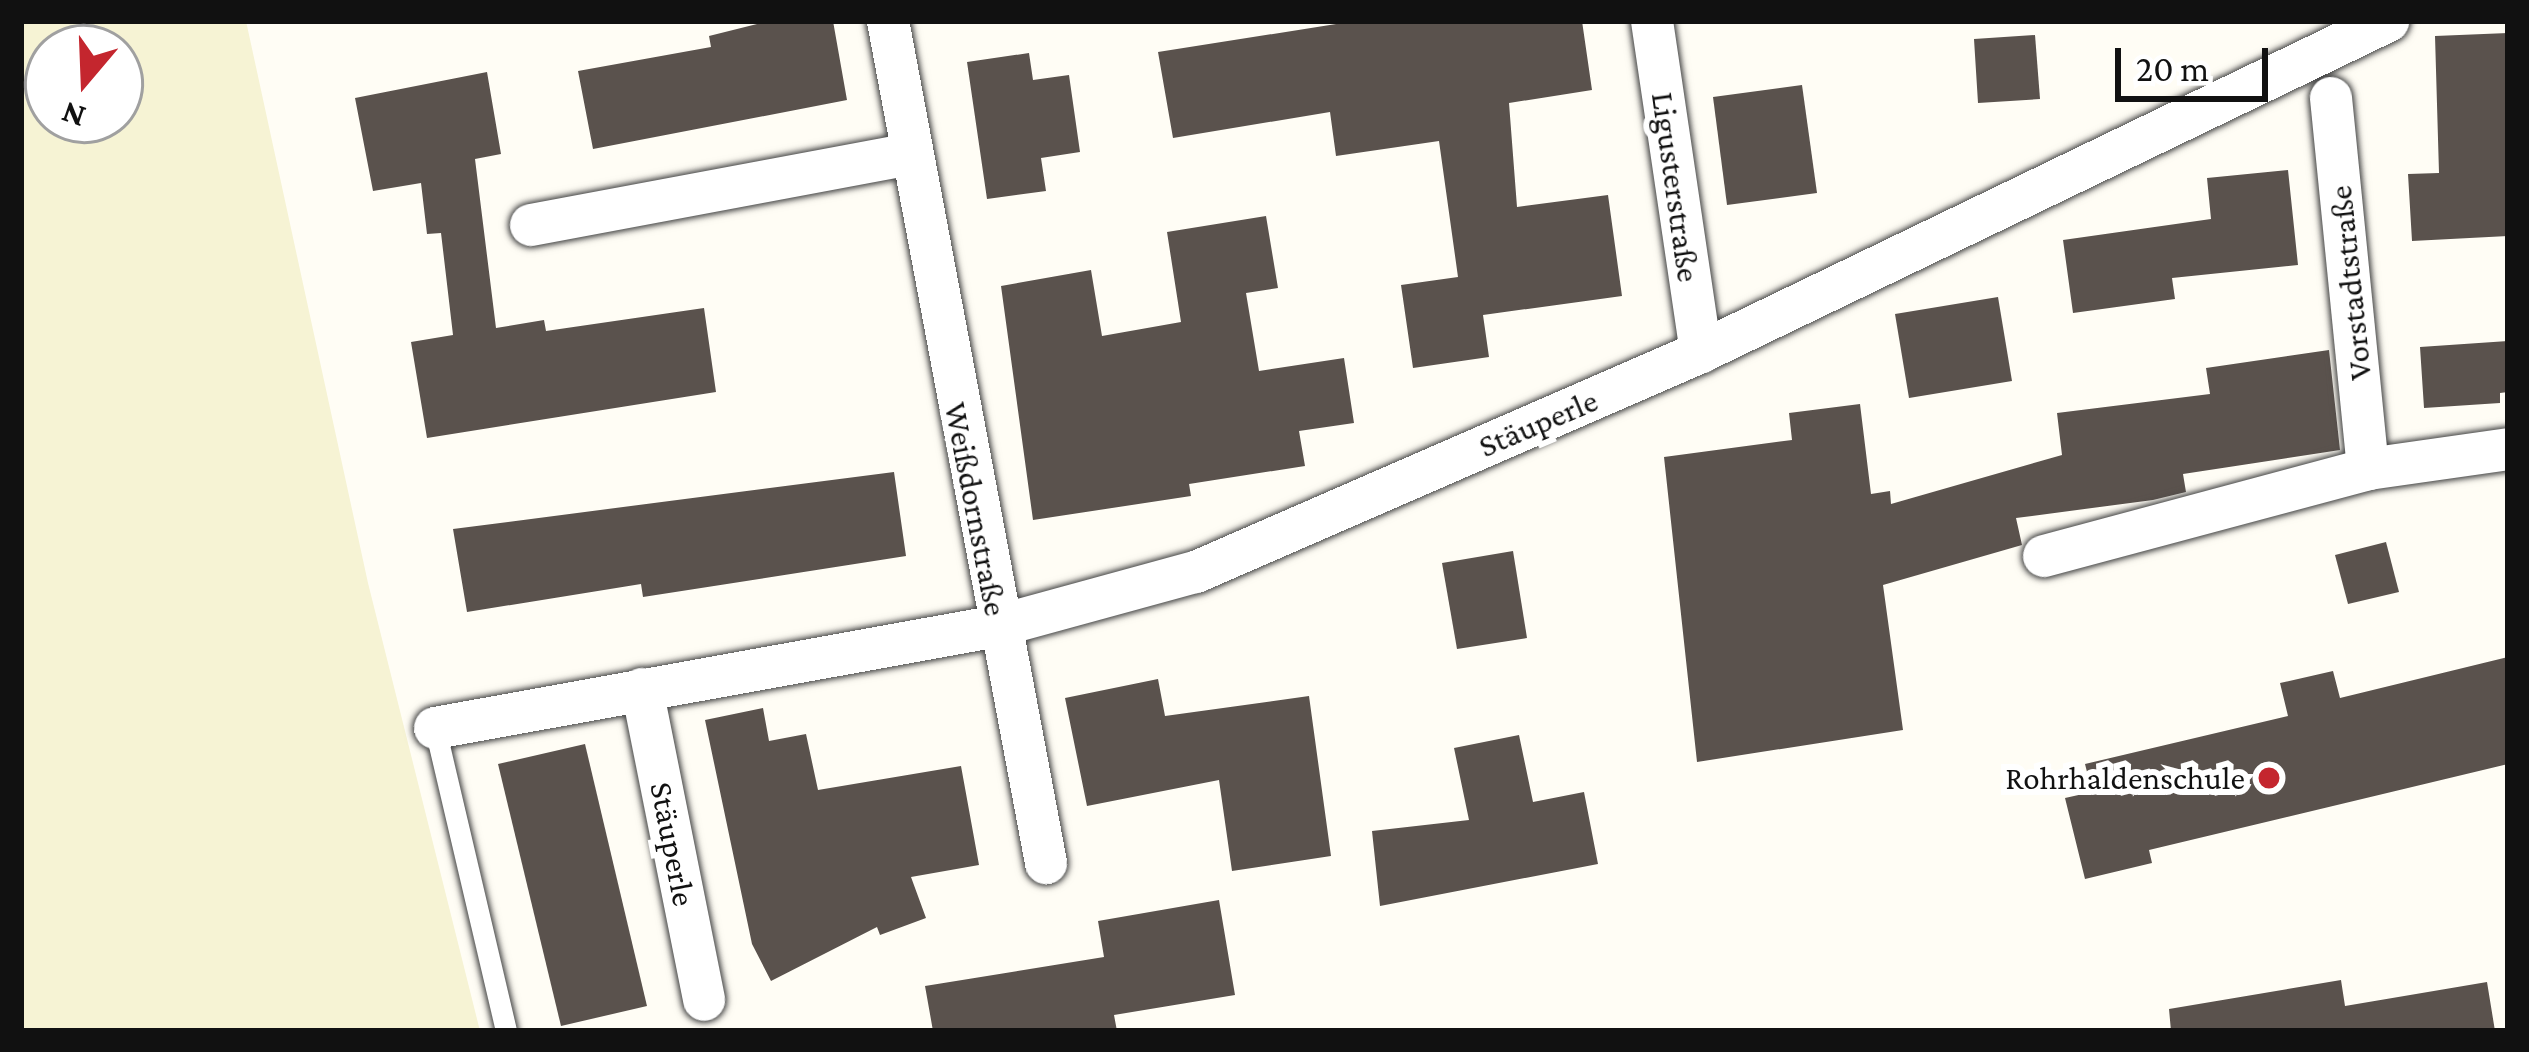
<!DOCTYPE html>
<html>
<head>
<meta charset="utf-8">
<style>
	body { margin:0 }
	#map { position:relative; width:2529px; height:1052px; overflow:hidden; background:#fffdf5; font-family:"Crimson Pro",serif }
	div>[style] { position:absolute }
	.farmland>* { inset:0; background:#f6f3d4 }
	.building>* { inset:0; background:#5a524d }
	.roads { filter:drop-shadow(0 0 3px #444) drop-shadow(0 0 3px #444) }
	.lane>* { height:21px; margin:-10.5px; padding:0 10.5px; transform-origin:10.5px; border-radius:10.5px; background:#fff }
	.street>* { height:42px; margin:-21px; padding:0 21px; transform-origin:21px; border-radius:21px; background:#fff }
	.dots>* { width:33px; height:33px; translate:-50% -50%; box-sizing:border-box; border:6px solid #fff; border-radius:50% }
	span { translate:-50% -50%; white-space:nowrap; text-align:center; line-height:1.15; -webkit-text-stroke:12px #fff; paint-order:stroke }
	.street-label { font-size:33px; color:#111 }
	.poi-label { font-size:33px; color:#111 }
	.right { translate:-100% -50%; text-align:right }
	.frame { position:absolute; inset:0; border:24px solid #111; pointer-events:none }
	.north { position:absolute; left:24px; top:24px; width:120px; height:120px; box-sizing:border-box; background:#fff; border:3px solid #a0a0a0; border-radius:50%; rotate:199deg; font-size:33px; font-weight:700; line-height:48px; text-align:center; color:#111 }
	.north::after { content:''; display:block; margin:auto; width:42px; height:54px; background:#c4262e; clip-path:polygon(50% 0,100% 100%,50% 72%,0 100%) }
	.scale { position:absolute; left:2115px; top:48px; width:153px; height:54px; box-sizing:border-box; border:6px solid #111; border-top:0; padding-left:15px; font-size:36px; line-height:42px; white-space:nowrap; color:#111; -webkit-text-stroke:9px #fff; paint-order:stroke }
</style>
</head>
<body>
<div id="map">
	<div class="farmland">
		<i style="clip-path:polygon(evenodd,21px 21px,246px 21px,368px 583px,480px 1031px,21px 1031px,21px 21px,48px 48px,120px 48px,120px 120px,48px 120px,48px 48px)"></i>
	</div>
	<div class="building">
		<i style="clip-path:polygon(769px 21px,833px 21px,847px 100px,593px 149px,578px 71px,711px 47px,709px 36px)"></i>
		<i style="clip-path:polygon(1355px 21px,1582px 21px,1592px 90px,1509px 103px,1517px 207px,1608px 195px,1622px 296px,1483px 315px,1489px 357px,1413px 368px,1401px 285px,1458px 277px,1439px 141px,1336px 156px,1330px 112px,1173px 138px,1158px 52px)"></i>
		<i style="clip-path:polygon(2508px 33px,2508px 236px,2412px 241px,2408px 174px,2439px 173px,2435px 36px)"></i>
		<i style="clip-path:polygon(2035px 35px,2040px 99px,1978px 103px,1974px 39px)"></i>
		<i style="clip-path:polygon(1029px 53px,1033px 80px,1069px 75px,1080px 152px,1041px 158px,1046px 191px,987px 199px,967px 62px)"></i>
		<i style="clip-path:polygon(487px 72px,501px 154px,475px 159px,496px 328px,544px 320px,546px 331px,704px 308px,716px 392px,427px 438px,411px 342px,453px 335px,441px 233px,427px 234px,421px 183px,373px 191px,355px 98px)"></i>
		<i style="clip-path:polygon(1802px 85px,1817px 193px,1727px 205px,1713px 97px)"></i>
		<i style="clip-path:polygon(2288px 170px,2298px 265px,2172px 278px,2175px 299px,2073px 313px,2063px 240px,2211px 219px,2207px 178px)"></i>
		<i style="clip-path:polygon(1266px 216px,1278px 288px,1246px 293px,1259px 371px,1344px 358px,1354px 423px,1299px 431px,1305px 466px,1189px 484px,1191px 496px,1033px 520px,1001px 286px,1091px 270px,1102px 336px,1181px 322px,1167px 232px)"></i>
		<i style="clip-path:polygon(1998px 297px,2012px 381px,1909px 398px,1895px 314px)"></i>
		<i style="clip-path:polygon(2508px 341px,2508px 392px,2500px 393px,2500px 403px,2424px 408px,2420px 347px)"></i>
		<i style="clip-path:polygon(2329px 350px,2340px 450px,2183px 474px,2186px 492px,2153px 500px,2016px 518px,2022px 545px,1883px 585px,1903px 730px,1697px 762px,1664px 457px,1792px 440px,1789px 413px,1860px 404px,1871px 494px,1890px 491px,1891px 504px,2062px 455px,2057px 413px,2210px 394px,2206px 368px)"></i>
		<i style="clip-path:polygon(894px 472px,906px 556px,643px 597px,641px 584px,467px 612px,453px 529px)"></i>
		<i style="clip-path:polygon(2386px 542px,2399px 592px,2348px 604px,2335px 555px)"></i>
		<i style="clip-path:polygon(1513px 551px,1527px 638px,1457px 649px,1442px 563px)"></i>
		<i style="clip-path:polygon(2508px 657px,2508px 764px,2149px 850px,2152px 863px,2085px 879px,2065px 798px,2092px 792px,2085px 764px,2288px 716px,2280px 683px,2333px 671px,2340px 698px)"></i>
		<i style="clip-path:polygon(1158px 679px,1165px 716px,1309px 696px,1331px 856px,1232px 871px,1219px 780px,1087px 806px,1065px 698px)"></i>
		<i style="clip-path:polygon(763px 708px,769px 741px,806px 734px,818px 790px,961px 766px,979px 865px,911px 877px,926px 918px,880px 935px,877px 927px,771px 981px,752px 944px,705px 720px)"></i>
		<i style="clip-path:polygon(1519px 735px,1533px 802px,1584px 792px,1598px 864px,1380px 906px,1372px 831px,1469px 820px,1454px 748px)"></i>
		<i style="clip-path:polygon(585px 744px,647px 1006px,561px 1026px,498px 764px)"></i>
		<i style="clip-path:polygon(1219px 900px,1235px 995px,1114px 1015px,1117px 1031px,933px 1031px,925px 986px,1104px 957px,1098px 921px)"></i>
		<i style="clip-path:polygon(2341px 980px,2345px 1006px,2487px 982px,2495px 1031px,2171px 1031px,2169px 1009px)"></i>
	</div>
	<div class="roads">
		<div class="lane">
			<i style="left:435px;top:728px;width:311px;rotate:76.8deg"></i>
		</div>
		<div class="street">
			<i style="left:888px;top:21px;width:857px;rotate:79.37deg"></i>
			<i style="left:1652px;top:21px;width:335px;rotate:81.6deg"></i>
			<i style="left:2331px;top:98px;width:373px;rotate:84.3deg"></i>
			<i style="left:531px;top:225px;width:385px;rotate:-10.6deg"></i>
			<i style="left:2044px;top:556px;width:335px;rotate:-15deg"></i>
			<i style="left:2368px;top:469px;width:141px;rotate:-8.1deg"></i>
			<i style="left:642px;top:689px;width:317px;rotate:78.7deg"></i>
			<i style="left:435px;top:728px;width:572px;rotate:-10.27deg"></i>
			<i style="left:998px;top:626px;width:205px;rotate:-15.3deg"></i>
			<i style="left:1196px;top:572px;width:551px;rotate:-23.54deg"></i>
			<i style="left:1701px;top:352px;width:763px;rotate:-25.72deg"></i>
		</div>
	</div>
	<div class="dots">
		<i style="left:2269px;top:778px;background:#c4262e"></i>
	</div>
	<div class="street-label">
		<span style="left:1676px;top:187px;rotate:82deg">Ligusterstraße</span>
		<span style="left:2350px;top:283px;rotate:-96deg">Vorstadtstraße</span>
		<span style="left:1538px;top:423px;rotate:-23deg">Stäuperle</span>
		<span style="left:976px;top:509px;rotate:79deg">Weißdornstraße</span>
		<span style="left:673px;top:844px;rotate:79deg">Stäuperle</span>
	</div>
	<div class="poi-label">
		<span class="right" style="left:2245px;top:778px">Rohrhaldenschule</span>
	</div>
	<div class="frame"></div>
	<div class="north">N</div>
	<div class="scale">20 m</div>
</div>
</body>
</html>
